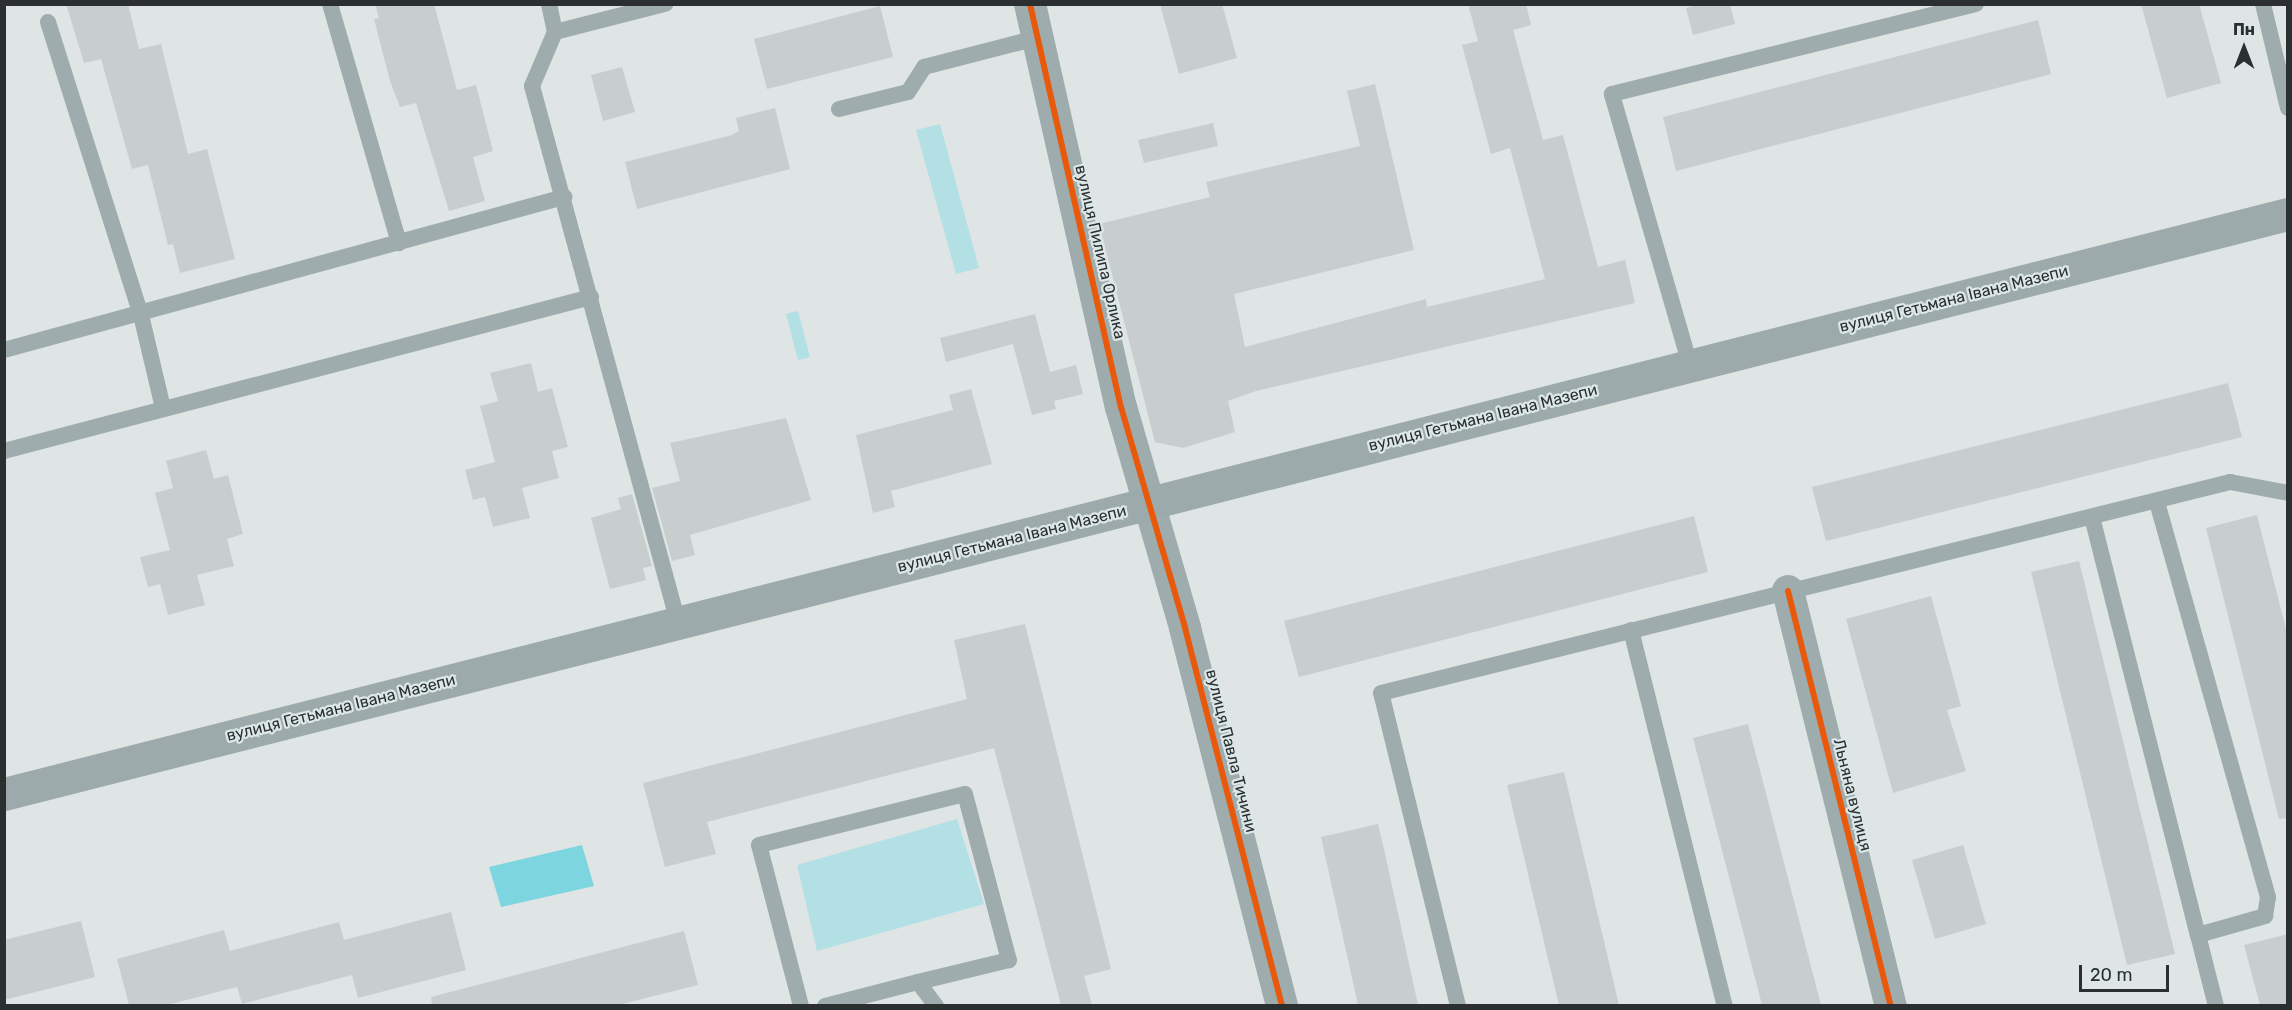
<!DOCTYPE html>
<html>
<head>
<meta charset="utf-8">
<style>
	body { margin:0 }
	#map { position:relative; width:2292px; height:1010px; overflow:hidden; background:#dfe5e5; font-family:Rubik,sans-serif }
	div>[style] { position:absolute }
	.green>* { inset:0; background:#b2e0e5 }
	.water>* { inset:0; background:#7dd6df }
	.building>* { inset:0; background:#c8cdcd }
	.service>* { height:16px; margin:-8px; padding:0 8px; transform-origin:8px; border-radius:8px; background:#9facae }
	.minor>* { height:32px; margin:-16px; padding:0 16px; transform-origin:16px; border-radius:16px; background:#9facae }
	.secondary>* { height:33px; margin:-16.5px; padding:0 16.5px; transform-origin:16.5px; border-radius:16.5px; background:#9daaac }
	.cycleway>* { height:6px; margin:-3px; padding:0 3px; transform-origin:3px; border-radius:3px; background:#e8590c }
	span { translate:-50% -50%; white-space:nowrap; text-align:center; line-height:1.15; -webkit-text-stroke:4.5px #dce7e8; paint-order:stroke }
	.street-label { font-size:16px; color:#2b2f2f }
	.frame { position:absolute; inset:0; border:6px solid #2b2f2f; pointer-events:none }
	.north { position:absolute; left:2214px; top:18px; width:60px; height:60px; -webkit-text-stroke:4px #dce7e8; paint-order:stroke; rotate:0deg; font-size:16px; font-weight:700; line-height:24px; text-align:center; color:#2b2f2f }
	.north::after { content:''; display:block; margin:auto; width:21px; height:27px; background:#2b2f2f; clip-path:polygon(50% 0,100% 100%,50% 72%,0 100%) }
	.scale { position:absolute; left:2079px; top:965px; width:90px; height:27px; box-sizing:border-box; border:3px solid #2b2f2f; border-top:0; padding-left:8px; font-size:18px; line-height:21px; white-space:nowrap; color:#2b2f2f; -webkit-text-stroke:4px #dce7e8; paint-order:stroke }
</style>
</head>
<body>
<div id="map">
	<div class="green">
		<i style="clip-path:polygon(940px 124px,979px 268px,956px 274px,916px 130px)"></i>
		<i style="clip-path:polygon(798px 311px,810px 357px,798px 360px,786px 314px)"></i>
		<i style="clip-path:polygon(957px 819px,984px 904px,817px 951px,797px 865px)"></i>
	</div>
	<div class="water">
		<i style="clip-path:polygon(582px 845px,594px 886px,501px 907px,489px 867px)"></i>
	</div>
	<div class="building">
		<i style="clip-path:polygon(66px 4px,128px 4px,139px 49px,161px 44px,188px 154px,207px 149px,235px 259px,180px 273px,173px 244px,168px 245px,148px 165px,132px 169px,101px 59px,84px 63px)"></i>
		<i style="clip-path:polygon(375px 4px,434px 4px,457px 90px,476px 85px,493px 151px,473px 157px,485px 201px,449px 211px,416px 103px,400px 107px,390px 81px,374px 19px,379px 18px)"></i>
		<i style="clip-path:polygon(1160px 4px,1222px 4px,1237px 58px,1179px 74px)"></i>
		<i style="clip-path:polygon(1468px 4px,1526px 4px,1531px 25px,1513px 30px,1543px 140px,1563px 135px,1598px 267px,1625px 260px,1635px 303px,1256px 391px,1228px 401px,1235px 432px,1183px 448px,1155px 442px,1099px 224px,1210px 197px,1206px 182px,1360px 146px,1347px 91px,1375px 84px,1414px 250px,1234px 294px,1245px 347px,1426px 299px,1427px 307px,1545px 279px,1510px 148px,1491px 154px,1462px 45px,1478px 41px)"></i>
		<i style="clip-path:polygon(1701px 4px,1730px 4px,1735px 24px,1693px 35px,1686px 8px)"></i>
		<i style="clip-path:polygon(2141px 4px,2199px 4px,2221px 83px,2167px 98px)"></i>
		<i style="clip-path:polygon(880px 6px,893px 57px,767px 89px,754px 39px)"></i>
		<i style="clip-path:polygon(2038px 20px,2051px 74px,1676px 171px,1663px 117px)"></i>
		<i style="clip-path:polygon(622px 67px,635px 112px,603px 121px,591px 75px)"></i>
		<i style="clip-path:polygon(775px 108px,790px 169px,637px 209px,625px 162px,732px 135px,739px 131px,736px 118px)"></i>
		<i style="clip-path:polygon(1213px 123px,1218px 146px,1144px 163px,1138px 140px)"></i>
		<i style="clip-path:polygon(1035px 314px,1050px 372px,1076px 365px,1083px 394px,1054px 401px,1056px 409px,1032px 415px,1013px 344px,946px 362px,940px 338px)"></i>
		<i style="clip-path:polygon(531px 363px,538px 392px,552px 388px,568px 447px,552px 451px,559px 478px,522px 488px,530px 518px,493px 527px,485px 497px,473px 500px,465px 470px,495px 462px,480px 406px,498px 401px,490px 373px)"></i>
		<i style="clip-path:polygon(2228px 383px,2242px 437px,1826px 541px,1812px 487px)"></i>
		<i style="clip-path:polygon(971px 389px,992px 464px,891px 491px,895px 507px,873px 513px,856px 435px,953px 410px,949px 395px)"></i>
		<i style="clip-path:polygon(786px 418px,811px 500px,690px 535px,695px 555px,672px 561px,652px 488px,680px 481px,670px 443px)"></i>
		<i style="clip-path:polygon(206px 450px,214px 479px,228px 475px,243px 534px,227px 539px,234px 566px,197px 575px,205px 605px,168px 615px,160px 584px,148px 587px,140px 557px,170px 550px,155px 493px,173px 488px,166px 461px)"></i>
		<i style="clip-path:polygon(632px 494px,652px 566px,643px 568px,646px 580px,610px 589px,591px 518px,621px 509px,618px 498px)"></i>
		<i style="clip-path:polygon(2257px 515px,2288px 637px,2288px 818px,2279px 819px,2206px 528px)"></i>
		<i style="clip-path:polygon(1694px 516px,1708px 572px,1299px 677px,1284px 621px)"></i>
		<i style="clip-path:polygon(2079px 561px,2175px 954px,2127px 965px,2031px 572px)"></i>
		<i style="clip-path:polygon(1931px 596px,1961px 706px,1947px 710px,1966px 771px,1893px 793px,1846px 619px)"></i>
		<i style="clip-path:polygon(1025px 624px,1111px 969px,1084px 976px,1092px 1005px,1061px 1005px,994px 748px,707px 822px,716px 854px,665px 867px,643px 783px,967px 699px,954px 640px)"></i>
		<i style="clip-path:polygon(1748px 724px,1821px 1005px,1762px 1005px,1693px 738px)"></i>
		<i style="clip-path:polygon(1564px 772px,1619px 1005px,1559px 1005px,1549px 963px,1507px 785px)"></i>
		<i style="clip-path:polygon(1378px 824px,1384px 849px,1418px 1005px,1358px 1005px,1321px 837px)"></i>
		<i style="clip-path:polygon(1963px 845px,1986px 924px,1935px 939px,1912px 860px)"></i>
		<i style="clip-path:polygon(451px 912px,466px 970px,358px 998px,352px 975px,242px 1004px,237px 987px,167px 1005px,129px 1005px,117px 959px,224px 930px,230px 951px,339px 922px,344px 940px)"></i>
		<i style="clip-path:polygon(81px 921px,95px 977px,4px 1000px,4px 940px)"></i>
		<i style="clip-path:polygon(684px 931px,698px 985px,618px 1005px,432px 1005px,431px 997px)"></i>
		<i style="clip-path:polygon(2288px 934px,2288px 1005px,2260px 1005px,2244px 945px)"></i>
	</div>
	<div class="service">
		<i style="left:330px;top:4px;width:249px;rotate:73.9deg"></i>
		<i style="left:549px;top:4px;width:29px;rotate:78deg"></i>
		<i style="left:555px;top:32px;width:59px;rotate:113.1deg"></i>
		<i style="left:532px;top:86px;width:560px;rotate:74.77deg"></i>
		<i style="left:2263px;top:4px;width:107px;rotate:76.5deg"></i>
		<i style="left:48px;top:22px;width:307px;rotate:72.4deg"></i>
		<i style="left:141px;top:315px;width:96px;rotate:76.7deg"></i>
		<i style="left:555px;top:32px;width:114px;rotate:-14.3deg"></i>
		<i style="left:839px;top:109px;width:71px;rotate:-13.8deg"></i>
		<i style="left:908px;top:92px;width:30px;rotate:-57deg"></i>
		<i style="left:924px;top:67px;width:117px;rotate:-14.4deg"></i>
		<i style="left:4px;top:350px;width:581px;rotate:-15.28deg"></i>
		<i style="left:1690px;top:365px;width:282px;rotate:-106.1deg"></i>
		<i style="left:1612px;top:94px;width:375px;rotate:-13.9deg"></i>
		<i style="left:4px;top:451px;width:607px;rotate:-14.7deg"></i>
		<i style="left:2092px;top:517px;width:431px;rotate:75.8deg"></i>
		<i style="left:2198px;top:935px;width:70px;rotate:-15.8deg"></i>
		<i style="left:2265px;top:916px;width:19px;rotate:-81deg"></i>
		<i style="left:2268px;top:897px;width:411px;rotate:-105.7deg"></i>
		<i style="left:1631px;top:630px;width:388px;rotate:76deg"></i>
		<i style="left:2198px;top:935px;width:73px;rotate:75.8deg"></i>
		<i style="left:801px;top:1006px;width:166px;rotate:-104.6deg"></i>
		<i style="left:759px;top:845px;width:212px;rotate:-13.9deg"></i>
		<i style="left:965px;top:794px;width:172px;rotate:75.2deg"></i>
		<i style="left:1009px;top:960px;width:94px;rotate:166.4deg"></i>
		<i style="left:825px;top:1006px;width:96px;rotate:-14.5deg"></i>
		<i style="left:918px;top:982px;width:30px;rotate:53deg"></i>
		<i style="left:1458px;top:1006px;width:322px;rotate:-103.8deg"></i>
		<i style="left:1381px;top:693px;width:875px;rotate:-13.96deg"></i>
		<i style="left:2230px;top:482px;width:59px;rotate:10.7deg"></i>
	</div>
	<div class="minor">
		<i style="left:1030px;top:4px;width:413px;rotate:77.3deg"></i>
		<i style="left:1121px;top:407px;width:230px;rotate:73.8deg"></i>
		<i style="left:1185px;top:628px;width:390px;rotate:75.6deg"></i>
		<i style="left:1788px;top:591px;width:428px;rotate:76.1deg"></i>
	</div>
	<div class="secondary">
		<i style="left:4px;top:794px;width:2356px;rotate:-14.25deg"></i>
	</div>
	<div class="cycleway">
		<i style="left:1030px;top:4px;width:413px;rotate:77.3deg"></i>
		<i style="left:1121px;top:407px;width:230px;rotate:73.8deg"></i>
		<i style="left:1185px;top:628px;width:390px;rotate:75.6deg"></i>
		<i style="left:1788px;top:591px;width:428px;rotate:76.1deg"></i>
	</div>
	<div class="street-label">
		<span style="left:1100px;top:252px;rotate:77deg">вулиця Пилипа Орлика</span>
		<span style="left:1954px;top:299px;rotate:-14deg">вулиця Гетьмана Івана Мазепи</span>
		<span style="left:1483px;top:418px;rotate:-14deg">вулиця Гетьмана Івана Мазепи</span>
		<span style="left:1012px;top:539px;rotate:-14deg">вулиця Гетьмана Івана Мазепи</span>
		<span style="left:341px;top:708px;rotate:-14deg">вулиця Гетьмана Івана Мазепи</span>
		<span style="left:1231px;top:751px;rotate:76deg">вулиця Павла Тичини</span>
		<span style="left:1852px;top:795px;rotate:76deg">Льняна вулиця</span>
	</div>
	<div class="frame"></div>
	<div class="north">Пн</div>
	<div class="scale">20 m</div>
</div>
</body>
</html>
